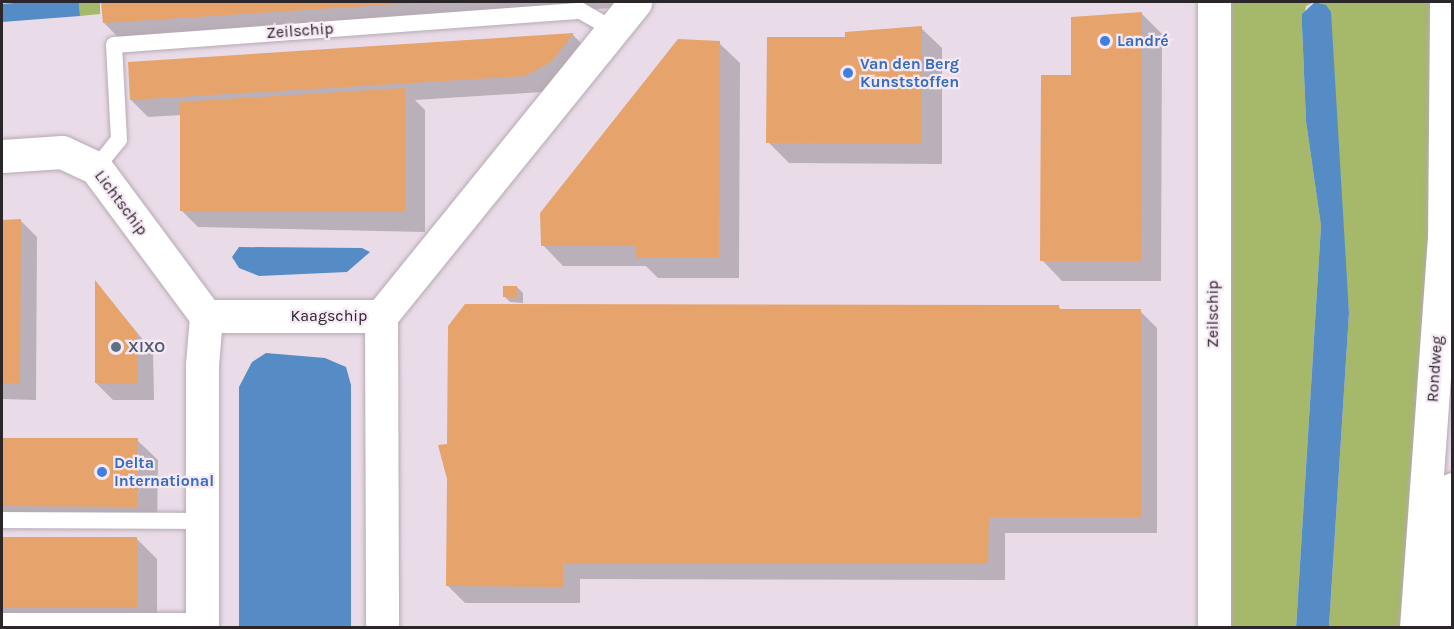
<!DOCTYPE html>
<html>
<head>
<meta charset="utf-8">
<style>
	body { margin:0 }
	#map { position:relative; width:1454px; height:629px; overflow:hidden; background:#e9dce8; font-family:Karla,sans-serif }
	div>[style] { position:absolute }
	.green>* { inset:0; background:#a6b869 }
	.water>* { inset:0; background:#558cc6 }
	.shadow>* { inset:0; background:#0003 }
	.building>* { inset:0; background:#e6a46c }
	.roads { filter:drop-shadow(0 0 2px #b6a9b4) drop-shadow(0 0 2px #b6a9b4) }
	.service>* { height:16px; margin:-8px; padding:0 8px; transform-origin:8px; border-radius:8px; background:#fff }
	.minor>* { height:33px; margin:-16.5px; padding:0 16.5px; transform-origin:16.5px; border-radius:16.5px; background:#fff }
	.secondary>* { height:33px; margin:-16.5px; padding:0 16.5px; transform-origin:16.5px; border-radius:16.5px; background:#fff }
	.dots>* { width:16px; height:16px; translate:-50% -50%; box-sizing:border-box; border:3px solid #f6e9f5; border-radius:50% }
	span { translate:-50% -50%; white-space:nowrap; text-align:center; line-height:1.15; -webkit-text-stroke:4.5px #f6e9f5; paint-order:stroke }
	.street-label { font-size:16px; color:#2a262a }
	.shop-label { font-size:16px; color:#366cbe; font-weight:700 }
	.left { translate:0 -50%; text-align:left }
	.service-label { font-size:16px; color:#4e5e75; font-weight:700 }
	.frame { position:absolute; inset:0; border:3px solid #2a262a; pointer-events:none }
</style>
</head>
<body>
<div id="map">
	<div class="green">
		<i style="clip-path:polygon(79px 2px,100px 2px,100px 14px,80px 16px)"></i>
		<i style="clip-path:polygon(1227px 2px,1314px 2px,1306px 6px,1302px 26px,1306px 121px,1321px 226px,1296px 627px,1226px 628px)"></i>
		<i style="clip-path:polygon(1315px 2px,1435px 2px,1437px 107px,1411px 627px,1329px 627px,1349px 312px,1321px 3px)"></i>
	</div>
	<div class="water">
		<i style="clip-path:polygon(27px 2px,79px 2px,80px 16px,2px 22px,2px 4px)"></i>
		<i style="clip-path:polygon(1315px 2px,1326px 5px,1331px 12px,1349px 313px,1329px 627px,1296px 628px,1321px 226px,1306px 121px,1302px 26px,1302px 14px)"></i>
		<i style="clip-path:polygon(239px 247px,362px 248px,370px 252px,347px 272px,259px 276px,239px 268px,232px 257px)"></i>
		<i style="clip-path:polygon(266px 353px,325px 358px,346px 367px,351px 385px,351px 627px,239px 627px,239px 387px,252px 362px)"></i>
	</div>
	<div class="shadow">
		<i style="clip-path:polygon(103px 2px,624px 2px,613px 8px,121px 40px,104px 23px)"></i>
		<i style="clip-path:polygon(1142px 14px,1162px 34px,1161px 281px,1062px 281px,1042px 260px,1073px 77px)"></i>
		<i style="clip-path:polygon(921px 28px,942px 48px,942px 164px,789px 163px,768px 142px,846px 38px)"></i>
		<i style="clip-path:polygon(573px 35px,589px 51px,542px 92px,415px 100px,425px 110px,425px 232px,198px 227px,181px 210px,182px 115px,148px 117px,131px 100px,129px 63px)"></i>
		<i style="clip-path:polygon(719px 43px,740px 63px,739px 278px,658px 278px,646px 266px,563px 266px,543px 245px)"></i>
		<i style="clip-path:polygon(20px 220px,37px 237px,36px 400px,2px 399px,2px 221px)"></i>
		<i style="clip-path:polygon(97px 284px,153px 352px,154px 400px,113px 400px,96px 383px)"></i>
		<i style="clip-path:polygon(517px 287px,523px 293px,523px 303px,510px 302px,504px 296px)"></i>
		<i style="clip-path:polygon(1059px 307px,1062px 311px,1140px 311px,1157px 328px,1157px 533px,1005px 533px,1005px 580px,580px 579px,580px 603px,465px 603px,448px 586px)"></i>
		<i style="clip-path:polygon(2px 440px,137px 440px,158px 460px,157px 527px,2px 526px)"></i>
		<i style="clip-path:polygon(2px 539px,137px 539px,157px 559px,157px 628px,2px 628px)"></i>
	</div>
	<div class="building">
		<i style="clip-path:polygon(101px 2px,416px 2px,416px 3px,103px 23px)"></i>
		<i style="clip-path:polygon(1142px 12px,1141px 261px,1040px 261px,1041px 75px,1071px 75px,1071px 17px)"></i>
		<i style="clip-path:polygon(922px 26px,922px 144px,766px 143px,767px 37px,845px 37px,845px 32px)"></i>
		<i style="clip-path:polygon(574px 33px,551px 62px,525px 76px,130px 100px,128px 62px)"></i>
		<i style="clip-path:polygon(678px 39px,720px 41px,719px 258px,636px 258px,636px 246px,541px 246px,540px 213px)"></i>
		<i style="clip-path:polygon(405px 88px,405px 212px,180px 211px,180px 102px)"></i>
		<i style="clip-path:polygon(21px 219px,20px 383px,2px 383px,2px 220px)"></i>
		<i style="clip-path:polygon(95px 280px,137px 333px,138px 384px,95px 383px)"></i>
		<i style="clip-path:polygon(503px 286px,517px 286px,517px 297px,503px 297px)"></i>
		<i style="clip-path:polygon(465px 304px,1059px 305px,1059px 309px,1141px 309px,1141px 517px,989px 517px,988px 564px,563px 563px,563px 587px,446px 586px,447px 479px,438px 445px,447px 444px,448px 326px)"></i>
		<i style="clip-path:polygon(2px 438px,138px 438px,137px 507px,2px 506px)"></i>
		<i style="clip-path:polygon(2px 537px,137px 537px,137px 608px,2px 608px)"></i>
	</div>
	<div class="roads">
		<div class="service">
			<i style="left:96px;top:168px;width:36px;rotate:-51deg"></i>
			<i style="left:119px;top:140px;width:95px;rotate:-93deg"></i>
			<i style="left:114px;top:45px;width:468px;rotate:-4.2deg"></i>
			<i style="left:581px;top:11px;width:36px;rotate:30deg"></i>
			<i style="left:2px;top:520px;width:201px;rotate:0.3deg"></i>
			<i style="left:2px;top:621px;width:200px"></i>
		</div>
		<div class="minor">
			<i style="left:1214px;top:2px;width:626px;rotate:90deg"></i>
			<i style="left:2px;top:156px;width:60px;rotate:-3.8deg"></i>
			<i style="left:62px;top:152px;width:38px;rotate:25deg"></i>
			<i style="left:96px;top:168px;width:184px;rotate:53.4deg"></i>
			<i style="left:206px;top:316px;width:175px"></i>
			<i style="left:381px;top:316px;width:312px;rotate:89.8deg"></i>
			<i style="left:381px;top:316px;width:404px;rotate:-51deg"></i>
			<i style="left:202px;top:628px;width:263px;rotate:-90deg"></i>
			<i style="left:202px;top:365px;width:49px;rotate:-85.3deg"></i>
		</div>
		<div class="secondary">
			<i style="left:1416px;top:628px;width:387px;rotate:-85.9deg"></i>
			<i style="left:1444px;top:242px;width:240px;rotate:-89.5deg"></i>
			<i style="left:1443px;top:628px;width:139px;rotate:-86.3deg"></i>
		</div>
	</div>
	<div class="dots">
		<i style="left:1105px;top:41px;background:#3f7fe0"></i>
		<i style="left:848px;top:73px;background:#3f7fe0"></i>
		<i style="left:116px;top:347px;background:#5c6f8a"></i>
		<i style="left:102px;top:472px;background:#3f7fe0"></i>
	</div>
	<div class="street-label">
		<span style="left:300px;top:31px;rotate:-4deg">Zeilschip</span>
		<span style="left:121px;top:203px;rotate:53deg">Lichtschip</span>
		<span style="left:1213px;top:314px;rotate:-90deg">Zeilschip</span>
		<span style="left:329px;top:316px">Kaagschip</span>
		<span style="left:1435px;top:369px;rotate:-86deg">Rondweg</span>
	</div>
	<div class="shop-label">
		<span class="left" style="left:1117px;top:41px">Landré</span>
		<span class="left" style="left:860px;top:73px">Van den Berg<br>Kunststoffen</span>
		<span class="left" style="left:114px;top:472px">Delta<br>International</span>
	</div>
	<div class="service-label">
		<span class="left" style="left:128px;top:347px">XIXO</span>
	</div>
	<div class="frame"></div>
</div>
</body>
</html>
